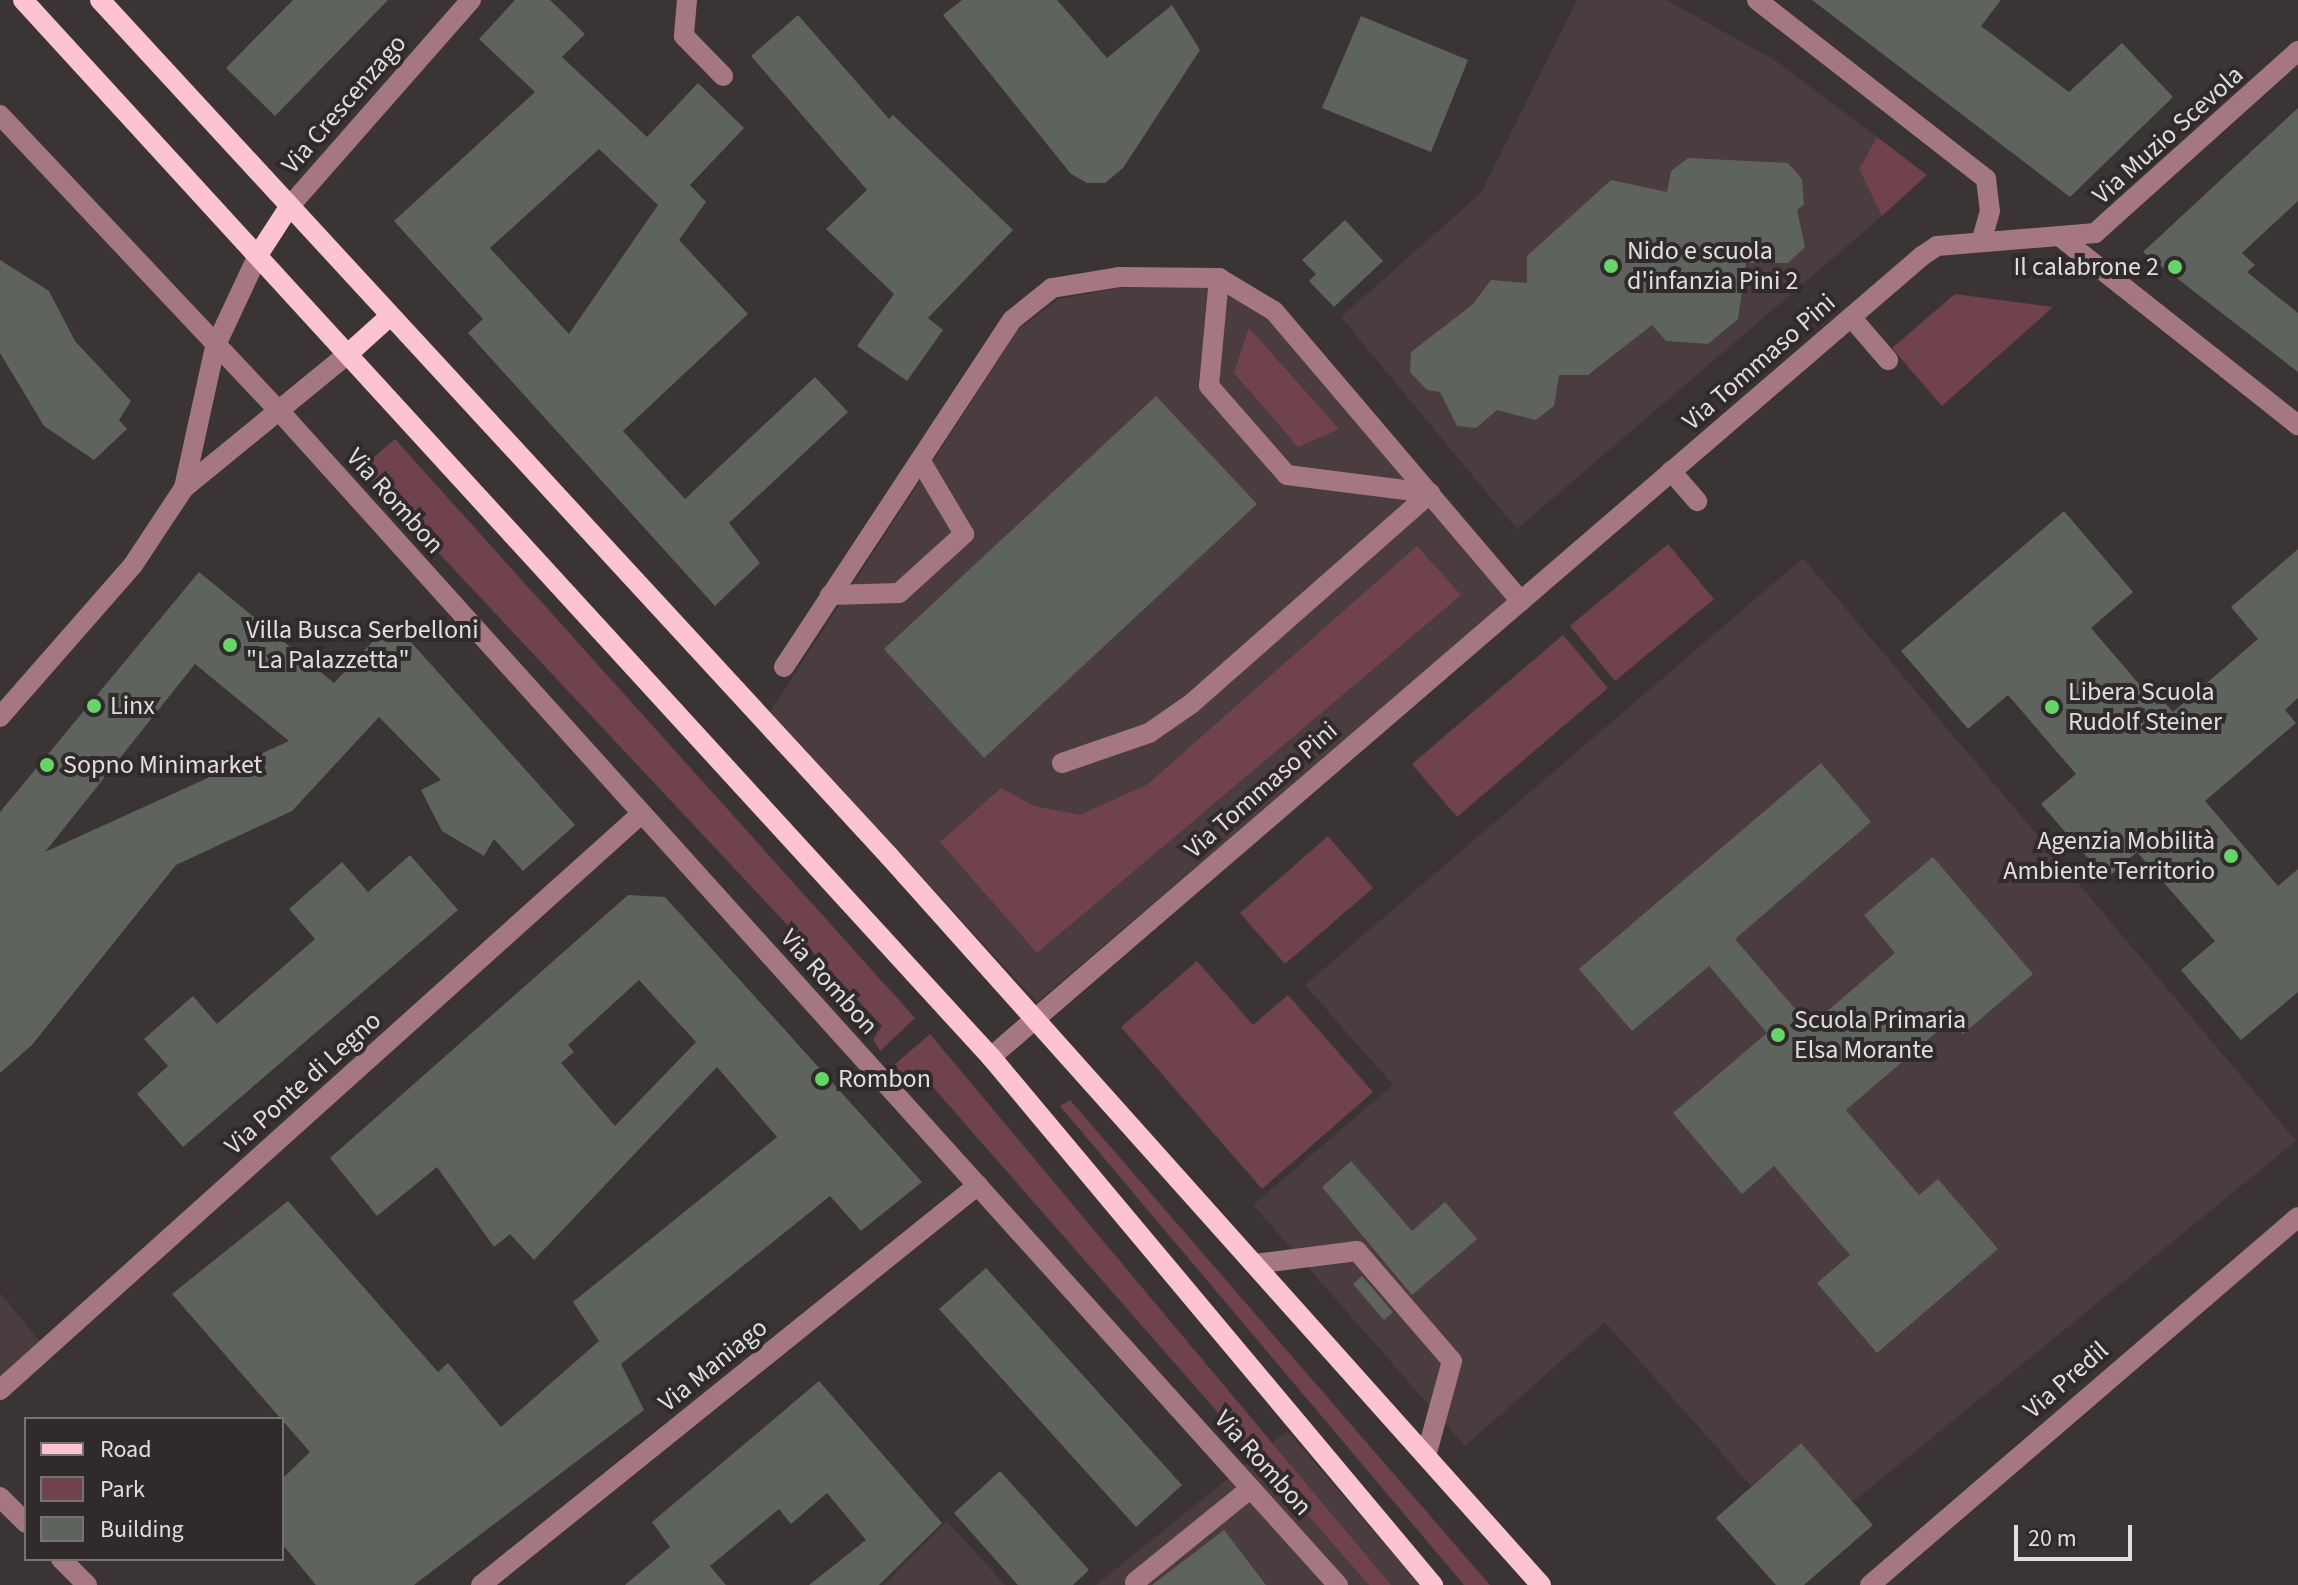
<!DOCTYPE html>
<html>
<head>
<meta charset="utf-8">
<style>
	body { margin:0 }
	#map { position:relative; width:2298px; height:1585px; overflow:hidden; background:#3a3435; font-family:"Source Sans 3",sans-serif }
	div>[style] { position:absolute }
	.built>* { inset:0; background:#4a3c3f }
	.green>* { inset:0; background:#70424d }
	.building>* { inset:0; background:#5e635e }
	.minor>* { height:20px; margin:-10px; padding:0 10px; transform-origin:10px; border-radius:10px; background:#a47781 }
	.major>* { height:20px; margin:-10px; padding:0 10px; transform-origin:10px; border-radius:10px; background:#fcc3d0 }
	.dots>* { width:22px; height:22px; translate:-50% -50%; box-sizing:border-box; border:4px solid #302a2b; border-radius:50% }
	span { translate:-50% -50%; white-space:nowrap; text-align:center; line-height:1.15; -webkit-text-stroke:8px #302a2b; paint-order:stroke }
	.street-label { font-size:26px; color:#e1ddde }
	.poi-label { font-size:26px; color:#e1ddde }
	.left { translate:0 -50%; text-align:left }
	.right { translate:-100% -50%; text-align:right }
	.legend { position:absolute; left:24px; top:1417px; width:260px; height:144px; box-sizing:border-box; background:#302a2b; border:2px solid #777273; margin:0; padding:10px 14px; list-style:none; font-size:24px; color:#e1ddde }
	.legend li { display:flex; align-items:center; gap:16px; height:40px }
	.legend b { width:40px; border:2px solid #777273 }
	.scale { position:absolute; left:2014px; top:1525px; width:118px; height:36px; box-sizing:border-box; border:4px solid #e1ddde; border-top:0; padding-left:10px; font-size:24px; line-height:28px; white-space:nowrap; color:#e1ddde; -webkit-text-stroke:6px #302a2b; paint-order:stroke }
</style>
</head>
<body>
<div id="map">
	<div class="built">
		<i style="clip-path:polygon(1577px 0,1666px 0,1773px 59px,1877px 137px,1859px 169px,1882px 216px,1517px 529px,1341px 317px,1481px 193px)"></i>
		<i style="clip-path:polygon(1211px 287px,1270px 318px,1307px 354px,1510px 600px,1037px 1002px,770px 712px,1018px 330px,1058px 299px,1120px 288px)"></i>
		<i style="clip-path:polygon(1803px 558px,2296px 1141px,1853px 1502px,1801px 1443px,1751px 1486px,1605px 1322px,1465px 1446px,1253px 1205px,1393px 1085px,1305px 985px)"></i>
		<i style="clip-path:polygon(0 1293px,42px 1344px,0 1382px)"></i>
		<i style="clip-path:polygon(1287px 1431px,1420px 1585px,1096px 1585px)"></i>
		<i style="clip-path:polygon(947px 1521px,1005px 1585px,884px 1585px)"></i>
	</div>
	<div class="green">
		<i style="clip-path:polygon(1877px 137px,1927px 175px,1882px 216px,1859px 169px)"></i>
		<i style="clip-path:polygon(1955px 294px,2053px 307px,1942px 406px,1892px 348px)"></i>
		<i style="clip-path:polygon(1249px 328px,1339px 429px,1298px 447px,1234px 373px)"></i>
		<i style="clip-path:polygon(395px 439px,915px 1018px,880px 1051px,873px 1039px,882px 1026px,360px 469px)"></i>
		<i style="clip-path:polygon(1668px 544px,1714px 599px,1615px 681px,1570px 626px)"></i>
		<i style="clip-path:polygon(1417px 546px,1461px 595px,1037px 953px,940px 842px,1001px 788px,1034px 806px,1080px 815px,1148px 784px)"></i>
		<i style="clip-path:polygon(1563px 635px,1608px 688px,1457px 817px,1412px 764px)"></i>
		<i style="clip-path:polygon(1328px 836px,1373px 888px,1285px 964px,1240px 913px)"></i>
		<i style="clip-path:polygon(1197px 961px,1253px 1025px,1288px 995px,1373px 1092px,1262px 1189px,1121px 1027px)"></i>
		<i style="clip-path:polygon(930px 1034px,1391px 1585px,1369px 1585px,917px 1069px,904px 1075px,894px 1065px)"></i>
		<i style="clip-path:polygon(1070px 1100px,1490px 1585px,1464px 1585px,1060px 1106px)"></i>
	</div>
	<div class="building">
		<i style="clip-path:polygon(293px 0,388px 0,275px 116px,226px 68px)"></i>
		<i style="clip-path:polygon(evenodd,515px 0,550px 0,585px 34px,562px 57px,647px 137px,698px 83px,744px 128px,690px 185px,706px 202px,679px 240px,748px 314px,623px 431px,685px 499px,815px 377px,848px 412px,729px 523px,760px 563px,715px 606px,468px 333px,483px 319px,394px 221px,535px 92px,479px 39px,515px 0,599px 149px,658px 205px,569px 334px,490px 248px,599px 149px)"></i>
		<i style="clip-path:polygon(962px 0,1057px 0,1107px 58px,1172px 5px,1200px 50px,1123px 168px,1105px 183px,1087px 183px,1071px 174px,943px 15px)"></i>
		<i style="clip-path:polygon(1812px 0,2001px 0,1981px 26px,2069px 92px,2122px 43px,2173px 97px,2070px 197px)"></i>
		<i style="clip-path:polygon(798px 15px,889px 119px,893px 115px,1013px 230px,928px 318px,943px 330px,907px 381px,857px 346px,894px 294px,826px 229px,867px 190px,751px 56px)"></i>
		<i style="clip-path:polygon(1361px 16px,1468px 60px,1431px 152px,1322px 108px)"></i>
		<i style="clip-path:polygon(2298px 108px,2298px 201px,2242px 253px,2255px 265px,2247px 272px,2298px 313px,2298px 372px,2143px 252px)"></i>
		<i style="clip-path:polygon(1688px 158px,1788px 163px,1802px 179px,1804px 204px,1797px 210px,1805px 247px,1788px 263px,1746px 263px,1738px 319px,1708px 344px,1666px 341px,1652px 325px,1588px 375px,1559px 375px,1554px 406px,1536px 420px,1497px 410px,1476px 428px,1457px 426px,1440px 392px,1427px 390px,1410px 372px,1411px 352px,1472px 305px,1491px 280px,1527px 283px,1527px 256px,1611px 180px,1667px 192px,1671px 171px)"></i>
		<i style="clip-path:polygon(1345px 220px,1383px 261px,1334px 307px,1309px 281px,1316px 274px,1302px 260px)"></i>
		<i style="clip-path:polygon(0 260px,49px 291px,75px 341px,131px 401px,119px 420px,127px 429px,94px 460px,44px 426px,0 353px)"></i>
		<i style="clip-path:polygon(1156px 396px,1257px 504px,984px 758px,884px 649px)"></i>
		<i style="clip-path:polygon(2064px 511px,2133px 592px,2091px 628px,2157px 705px,2162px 700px,2173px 712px,2258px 639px,2231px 607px,2298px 549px,2298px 698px,2285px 710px,2296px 723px,2205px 801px,2278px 886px,2298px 869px,2298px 992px,2241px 1040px,2181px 970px,2215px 941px,2137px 852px,2106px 879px,2041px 804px,2076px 774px,2008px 695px,1968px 729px,1901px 651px)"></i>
		<i style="clip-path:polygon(evenodd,199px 572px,334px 683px,392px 621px,575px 825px,523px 871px,494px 839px,484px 856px,442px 831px,421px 790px,441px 780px,379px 717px,292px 811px,176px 865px,32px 1045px,0 1073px,0 812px,199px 572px,195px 664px,289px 741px,45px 852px,195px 664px)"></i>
		<i style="clip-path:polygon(1821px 763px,1871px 822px,1735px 939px,1810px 1026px,1895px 953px,1864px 915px,1933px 857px,2033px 974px,1963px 1034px,1951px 1020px,1846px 1110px,1919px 1195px,1938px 1179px,1998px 1249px,1877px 1353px,1817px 1283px,1850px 1255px,1774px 1166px,1742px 1194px,1673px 1113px,1767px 1033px,1709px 966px,1632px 1031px,1579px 969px)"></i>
		<i style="clip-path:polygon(410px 855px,458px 910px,183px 1147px,137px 1094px,168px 1066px,144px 1039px,193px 996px,217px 1024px,315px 939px,289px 909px,342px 862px,368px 892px)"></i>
		<i style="clip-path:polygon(evenodd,628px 895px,665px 897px,922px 1182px,861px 1231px,830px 1196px,621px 1364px,644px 1410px,414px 1585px,316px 1585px,282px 1544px,282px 1479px,310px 1452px,172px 1294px,288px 1201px,438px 1372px,448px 1363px,501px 1427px,599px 1341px,573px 1302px,777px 1137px,717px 1067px,534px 1260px,510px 1234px,494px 1247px,437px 1167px,377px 1216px,330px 1158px,628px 895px,639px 980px,696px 1042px,615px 1126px,561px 1063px,574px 1052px,568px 1045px,639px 980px)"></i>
		<i style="clip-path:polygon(1351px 1161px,1412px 1231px,1445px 1202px,1477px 1239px,1412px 1295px,1322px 1187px)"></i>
		<i style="clip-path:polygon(986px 1268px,1182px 1485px,1136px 1527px,939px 1309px)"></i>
		<i style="clip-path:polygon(1362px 1276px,1393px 1312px,1384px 1320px,1353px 1284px)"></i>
		<i style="clip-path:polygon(819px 1381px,942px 1523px,879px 1585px,809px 1585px,866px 1540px,827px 1493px,791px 1524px,779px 1509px,710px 1566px,726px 1585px,625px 1585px,670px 1547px,652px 1522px)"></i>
		<i style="clip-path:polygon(1801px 1443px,1873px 1525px,1804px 1585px,1776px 1585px,1716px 1518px)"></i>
		<i style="clip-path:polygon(1000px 1471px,1089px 1570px,1073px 1585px,1018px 1585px,954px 1513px)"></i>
		<i style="clip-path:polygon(1224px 1530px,1266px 1585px,1152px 1585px,1156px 1582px)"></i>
	</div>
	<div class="minor">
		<i style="left:687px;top:0;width:36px;rotate:95deg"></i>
		<i style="left:684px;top:36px;width:56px;rotate:45.7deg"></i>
		<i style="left:1757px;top:0;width:291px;rotate:38deg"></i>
		<i style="left:1986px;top:179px;width:32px;rotate:83deg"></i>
		<i style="left:1990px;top:211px;width:32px;rotate:106deg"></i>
		<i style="left:0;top:115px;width:411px;rotate:46.7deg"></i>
		<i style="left:282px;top:414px;width:1577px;rotate:47.96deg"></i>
		<i style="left:289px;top:207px;width:276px;rotate:-48.7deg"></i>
		<i style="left:2063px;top:239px;width:300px;rotate:38.4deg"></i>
		<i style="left:1219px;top:278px;width:108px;rotate:95.3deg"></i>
		<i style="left:1209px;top:386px;width:118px;rotate:48.8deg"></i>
		<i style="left:1287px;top:475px;width:144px;rotate:7.2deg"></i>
		<i style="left:1851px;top:317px;width:57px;rotate:49.3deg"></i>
		<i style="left:1671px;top:471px;width:40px;rotate:49deg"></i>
		<i style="left:184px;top:488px;width:212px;rotate:-39.3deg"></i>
		<i style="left:830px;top:595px;width:69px;rotate:-1.7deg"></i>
		<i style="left:899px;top:593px;width:88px;rotate:-42.2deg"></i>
		<i style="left:964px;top:534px;width:86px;rotate:-120.7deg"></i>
		<i style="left:784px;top:667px;width:415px;rotate:-56.7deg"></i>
		<i style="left:1012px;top:320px;width:51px;rotate:-38.7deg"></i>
		<i style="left:1052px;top:288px;width:68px;rotate:-9.3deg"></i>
		<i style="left:1119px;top:277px;width:100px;rotate:0.6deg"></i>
		<i style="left:1219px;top:278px;width:64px;rotate:31deg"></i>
		<i style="left:1274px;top:311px;width:381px;rotate:49.6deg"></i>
		<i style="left:0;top:717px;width:202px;rotate:-48.8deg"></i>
		<i style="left:133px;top:565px;width:92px;rotate:-56.5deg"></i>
		<i style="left:184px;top:488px;width:144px;rotate:-77.6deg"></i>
		<i style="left:215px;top:347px;width:102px;rotate:-64.9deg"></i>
		<i style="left:1062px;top:763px;width:92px;rotate:-19deg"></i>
		<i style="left:1149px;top:733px;width:51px;rotate:-34.6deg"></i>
		<i style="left:1191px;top:704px;width:319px;rotate:-41.4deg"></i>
		<i style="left:991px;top:1057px;width:1228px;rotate:-40.71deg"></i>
		<i style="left:1922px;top:256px;width:18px;rotate:-34deg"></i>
		<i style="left:1937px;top:246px;width:159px;rotate:-4.7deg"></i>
		<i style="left:2095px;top:233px;width:273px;rotate:-41.9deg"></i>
		<i style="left:1254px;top:1264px;width:104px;rotate:-7.2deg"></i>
		<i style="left:1357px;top:1251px;width:145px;rotate:49.2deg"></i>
		<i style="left:1452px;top:1361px;width:98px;rotate:105.3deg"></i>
		<i style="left:0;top:1390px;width:862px;rotate:-41.94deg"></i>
		<i style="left:0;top:1497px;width:37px;rotate:45deg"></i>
		<i style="left:61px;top:1559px;width:37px;rotate:45deg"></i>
		<i style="left:1135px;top:1582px;width:149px;rotate:-39deg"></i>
		<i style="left:481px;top:1585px;width:638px;rotate:-38.83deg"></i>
		<i style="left:1870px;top:1585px;width:564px;rotate:-40.69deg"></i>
	</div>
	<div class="major">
		<i style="left:23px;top:0;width:1433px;rotate:47.52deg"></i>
		<i style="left:991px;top:1057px;width:689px;rotate:50.07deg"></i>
		<i style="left:100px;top:0;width:1164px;rotate:47.33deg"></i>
		<i style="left:889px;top:856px;width:978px;rotate:48.19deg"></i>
		<i style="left:258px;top:255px;width:57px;rotate:-57.1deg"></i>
		<i style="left:348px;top:354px;width:55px;rotate:-42.1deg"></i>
	</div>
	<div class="dots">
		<i style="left:1611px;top:266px;background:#66d466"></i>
		<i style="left:2175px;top:267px;background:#66d466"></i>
		<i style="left:230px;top:645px;background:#66d466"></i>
		<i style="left:94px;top:706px;background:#66d466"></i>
		<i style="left:2052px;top:707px;background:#66d466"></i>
		<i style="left:47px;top:765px;background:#66d466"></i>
		<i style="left:2231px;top:856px;background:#66d466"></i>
		<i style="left:1778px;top:1035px;background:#66d466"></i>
		<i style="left:822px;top:1079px;background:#66d466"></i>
	</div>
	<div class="street-label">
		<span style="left:344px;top:104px;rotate:-49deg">Via Crescenzago</span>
		<span style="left:2168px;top:135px;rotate:-42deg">Via Muzio Scevola</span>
		<span style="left:1759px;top:362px;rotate:-41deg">Via Tommaso Pini</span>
		<span style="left:395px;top:501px;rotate:48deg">Via Rombon</span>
		<span style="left:1261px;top:790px;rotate:-41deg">Via Tommaso Pini</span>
		<span style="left:829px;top:982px;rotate:48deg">Via Rombon</span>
		<span style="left:303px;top:1083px;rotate:-42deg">Via Ponte di Legno</span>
		<span style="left:713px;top:1365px;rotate:-39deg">Via Maniago</span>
		<span style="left:2066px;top:1380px;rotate:-41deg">Via Predil</span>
		<span style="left:1263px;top:1463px;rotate:48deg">Via Rombon</span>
	</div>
	<div class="poi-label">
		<span class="left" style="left:1627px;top:266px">Nido e scuola<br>d'infanzia Pini 2</span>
		<span class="right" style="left:2159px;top:267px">Il calabrone 2</span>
		<span class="left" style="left:246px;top:645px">Villa Busca Serbelloni<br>"La Palazzetta"</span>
		<span class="left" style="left:2068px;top:707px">Libera Scuola<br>Rudolf Steiner</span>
		<span class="left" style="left:110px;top:706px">Linx</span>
		<span class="left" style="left:63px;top:765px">Sopno Minimarket</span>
		<span class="right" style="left:2215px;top:856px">Agenzia Mobilità<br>Ambiente Territorio</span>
		<span class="left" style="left:1794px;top:1035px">Scuola Primaria<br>Elsa Morante</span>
		<span class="left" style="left:838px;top:1079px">Rombon</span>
	</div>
	<ul class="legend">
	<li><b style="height:10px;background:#fcc3d0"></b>Road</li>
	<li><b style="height:22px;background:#70424d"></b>Park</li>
	<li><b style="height:22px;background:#5e635e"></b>Building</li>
	</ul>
	<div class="scale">20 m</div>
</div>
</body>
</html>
